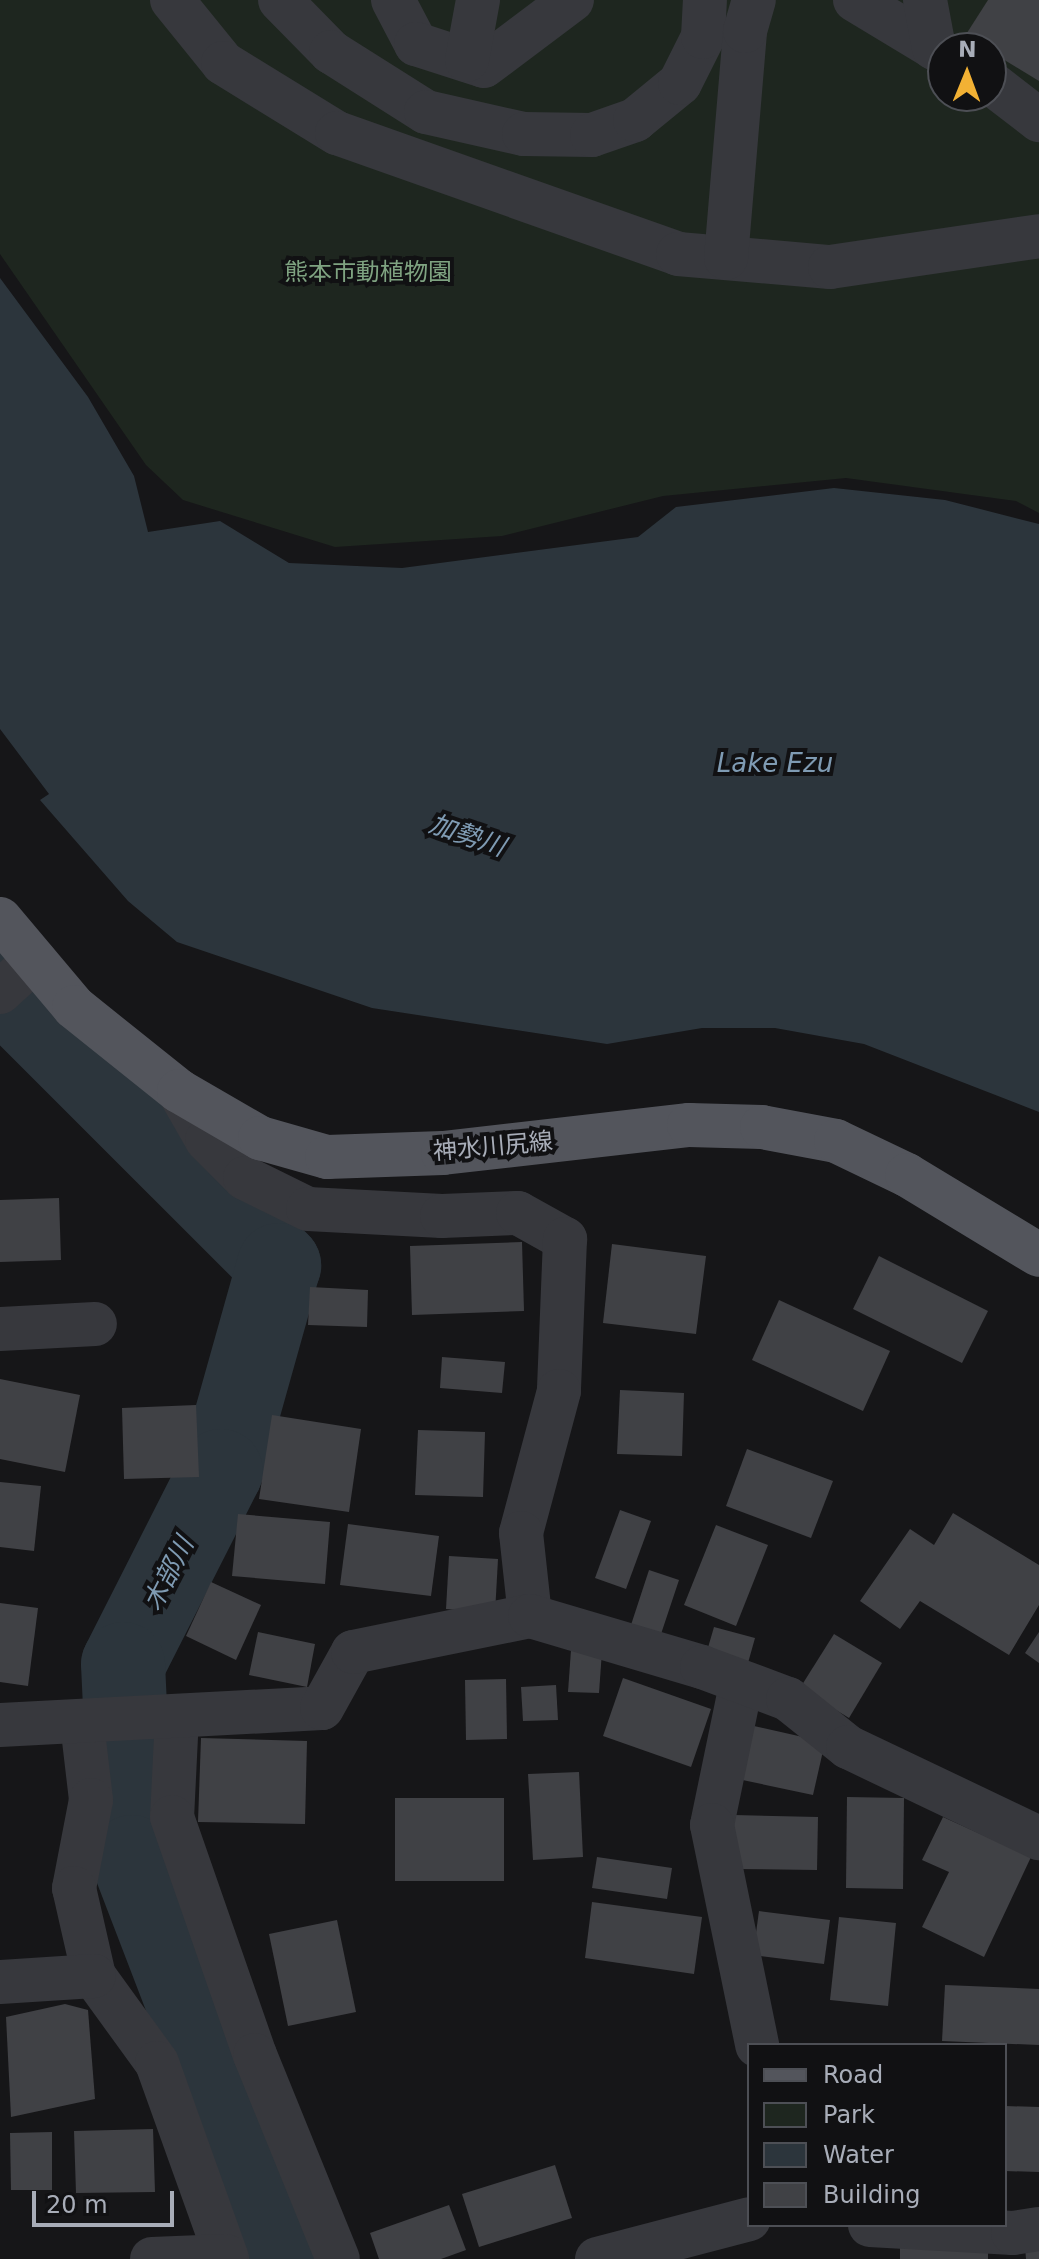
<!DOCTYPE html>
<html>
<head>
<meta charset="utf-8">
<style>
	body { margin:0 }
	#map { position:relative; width:1039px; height:2259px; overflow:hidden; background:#161618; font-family:"DejaVu Sans","Noto Sans JP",sans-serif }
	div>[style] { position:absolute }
	.green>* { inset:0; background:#1e261f }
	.water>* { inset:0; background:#2c353c }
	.river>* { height:84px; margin:-42px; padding:0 42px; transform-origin:42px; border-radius:42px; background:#2c353c }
	.building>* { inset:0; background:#404145 }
	.minor>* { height:44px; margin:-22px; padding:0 22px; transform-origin:22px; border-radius:22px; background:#37383d }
	.major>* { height:44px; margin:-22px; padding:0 22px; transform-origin:22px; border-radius:22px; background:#53555c }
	span { translate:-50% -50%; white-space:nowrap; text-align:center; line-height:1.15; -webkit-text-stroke:8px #111113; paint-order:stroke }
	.park-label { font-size:24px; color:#7fa381 }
	.street-label { font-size:24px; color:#a8adb8 }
	.water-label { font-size:26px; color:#7f9bb3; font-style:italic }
	.legend { position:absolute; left:747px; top:2043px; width:260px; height:184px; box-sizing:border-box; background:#111113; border:2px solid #4d4f55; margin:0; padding:10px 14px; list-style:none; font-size:24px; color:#a8adb8 }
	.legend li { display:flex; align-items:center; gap:16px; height:40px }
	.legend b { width:40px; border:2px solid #4d4f55 }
	.north { position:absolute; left:927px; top:32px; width:80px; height:80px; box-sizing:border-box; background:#111113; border:2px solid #4d4f55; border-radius:50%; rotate:1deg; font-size:22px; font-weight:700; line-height:32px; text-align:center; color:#a8adb8 }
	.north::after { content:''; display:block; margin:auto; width:28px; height:36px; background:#f2b134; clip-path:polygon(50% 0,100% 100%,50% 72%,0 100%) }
	.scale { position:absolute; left:32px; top:2191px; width:142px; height:36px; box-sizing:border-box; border:4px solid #a8adb8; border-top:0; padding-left:10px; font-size:24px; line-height:28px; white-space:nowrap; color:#a8adb8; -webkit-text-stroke:6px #111113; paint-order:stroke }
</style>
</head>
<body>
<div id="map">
	<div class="green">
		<i style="clip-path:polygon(evenodd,0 0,1039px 0,1039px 513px,1016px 501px,846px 478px,663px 496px,502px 536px,335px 547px,183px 500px,146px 465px,0 254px,0 0,943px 48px,991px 48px,991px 96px,943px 96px,943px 48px)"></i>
	</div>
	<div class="water">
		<i style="clip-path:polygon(0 278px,88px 397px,134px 476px,148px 532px,220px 521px,289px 563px,402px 568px,638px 537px,676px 507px,834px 488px,945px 500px,1039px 524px,1039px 1112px,864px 1044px,775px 1028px,702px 1028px,607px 1044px,372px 1008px,177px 942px,128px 901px,40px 800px,49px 794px,0 729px)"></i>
	</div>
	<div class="river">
		<i style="left:0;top:986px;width:395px;rotate:45deg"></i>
		<i style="left:279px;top:1265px;width:214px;rotate:105.7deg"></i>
		<i style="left:221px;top:1471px;width:216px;rotate:116.9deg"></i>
		<i style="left:123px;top:1664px;width:193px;rotate:87.3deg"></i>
		<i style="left:132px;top:1857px;width:430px;rotate:69deg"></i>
	</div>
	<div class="building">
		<i style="clip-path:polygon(988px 0,1039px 0,1039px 81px,965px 36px)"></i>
		<i style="clip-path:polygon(59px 1198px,61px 1260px,0 1262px,0 1200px)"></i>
		<i style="clip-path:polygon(522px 1242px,524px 1311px,412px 1315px,410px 1246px)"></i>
		<i style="clip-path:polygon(612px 1244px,706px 1256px,696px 1334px,603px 1323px)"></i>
		<i style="clip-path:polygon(879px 1256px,988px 1311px,962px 1363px,853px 1309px)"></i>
		<i style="clip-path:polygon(310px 1287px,368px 1290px,367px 1327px,308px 1325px)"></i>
		<i style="clip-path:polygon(779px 1300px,890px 1351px,863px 1411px,752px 1360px)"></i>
		<i style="clip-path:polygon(442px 1357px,505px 1362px,502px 1393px,440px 1388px)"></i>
		<i style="clip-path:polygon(0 1379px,80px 1395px,65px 1472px,0 1459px)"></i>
		<i style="clip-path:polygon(620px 1390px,684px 1393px,682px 1456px,617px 1454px)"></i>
		<i style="clip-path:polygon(196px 1405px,199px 1477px,124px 1479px,122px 1408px)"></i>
		<i style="clip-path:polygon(272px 1415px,361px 1429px,349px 1512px,259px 1499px)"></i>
		<i style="clip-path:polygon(418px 1430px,485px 1432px,483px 1497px,415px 1495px)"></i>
		<i style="clip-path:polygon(747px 1449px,833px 1481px,811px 1538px,726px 1506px)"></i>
		<i style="clip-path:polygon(0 1482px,41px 1486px,34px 1551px,0 1547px)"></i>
		<i style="clip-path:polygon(620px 1510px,651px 1521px,626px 1589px,595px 1578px)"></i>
		<i style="clip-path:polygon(953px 1513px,1039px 1565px,1039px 1605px,1009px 1655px,920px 1601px,900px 1629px,860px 1601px,910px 1529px,934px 1545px)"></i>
		<i style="clip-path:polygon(238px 1514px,330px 1522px,325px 1584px,232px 1576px)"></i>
		<i style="clip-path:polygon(348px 1524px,439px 1536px,431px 1596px,340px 1585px)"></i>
		<i style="clip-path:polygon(716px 1525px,768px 1545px,736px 1626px,684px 1605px)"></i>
		<i style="clip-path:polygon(449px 1556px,498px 1559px,495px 1613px,446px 1609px)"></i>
		<i style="clip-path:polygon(649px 1570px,679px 1580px,660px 1637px,630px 1628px)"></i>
		<i style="clip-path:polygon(211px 1582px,261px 1605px,236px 1660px,186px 1636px)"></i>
		<i style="clip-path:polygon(0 1603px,38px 1608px,28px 1686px,0 1682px)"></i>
		<i style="clip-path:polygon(714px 1627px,755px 1638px,748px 1663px,707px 1651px)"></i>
		<i style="clip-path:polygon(258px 1632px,315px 1644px,307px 1687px,249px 1675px)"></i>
		<i style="clip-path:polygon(1039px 1632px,1039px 1663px,1025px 1653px)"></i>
		<i style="clip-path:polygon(834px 1634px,882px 1663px,849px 1718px,800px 1688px)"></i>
		<i style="clip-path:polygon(571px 1650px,602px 1651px,599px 1693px,568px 1692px)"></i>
		<i style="clip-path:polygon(623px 1678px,711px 1709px,691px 1767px,603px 1736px)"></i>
		<i style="clip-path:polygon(506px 1679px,507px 1739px,466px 1740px,465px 1680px)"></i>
		<i style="clip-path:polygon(556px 1685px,558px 1720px,523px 1721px,521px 1687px)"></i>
		<i style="clip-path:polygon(745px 1724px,825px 1742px,813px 1795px,733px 1778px)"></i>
		<i style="clip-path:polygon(201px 1738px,307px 1741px,305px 1824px,198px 1822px)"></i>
		<i style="clip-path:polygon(579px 1772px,583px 1857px,533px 1860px,528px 1774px)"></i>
		<i style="clip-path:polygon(847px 1797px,904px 1798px,903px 1889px,846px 1888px)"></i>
		<i style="clip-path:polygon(395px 1798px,504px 1798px,504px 1881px,395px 1881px)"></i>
		<i style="clip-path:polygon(734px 1815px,818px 1817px,817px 1870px,733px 1869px)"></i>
		<i style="clip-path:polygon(943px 1817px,1031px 1857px,984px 1957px,922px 1927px,949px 1872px,922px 1860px)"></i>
		<i style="clip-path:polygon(597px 1857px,672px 1868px,667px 1899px,592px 1888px)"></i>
		<i style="clip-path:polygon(592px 1902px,702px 1917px,694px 1974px,585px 1958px)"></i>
		<i style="clip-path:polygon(759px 1911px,830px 1920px,824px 1964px,753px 1955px)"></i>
		<i style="clip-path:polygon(839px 1917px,896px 1923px,888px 2006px,830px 2000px)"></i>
		<i style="clip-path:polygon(337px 1920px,356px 2012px,288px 2026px,269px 1934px)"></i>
		<i style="clip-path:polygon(945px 1985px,1039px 1989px,1039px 2045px,942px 2041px)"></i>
		<i style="clip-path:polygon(65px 2004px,88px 2010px,95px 2099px,11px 2117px,6px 2017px)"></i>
		<i style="clip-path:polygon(1005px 2106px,1039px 2107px,1039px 2172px,1005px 2171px)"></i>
		<i style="clip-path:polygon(153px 2129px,155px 2192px,76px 2193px,74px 2131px)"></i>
		<i style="clip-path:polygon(52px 2132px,52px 2190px,11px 2190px,10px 2133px)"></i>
		<i style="clip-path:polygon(555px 2165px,572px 2218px,479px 2247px,462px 2194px)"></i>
		<i style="clip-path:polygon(449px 2205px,466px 2250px,441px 2259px,379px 2259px,370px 2233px)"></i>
		<i style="clip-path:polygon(1039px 2246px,1039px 2259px,1026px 2259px,1025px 2247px)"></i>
		<i style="clip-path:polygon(900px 2248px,988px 2248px,988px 2259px,900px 2259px)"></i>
	</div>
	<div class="minor">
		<i style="left:172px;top:0;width:81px;rotate:51deg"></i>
		<i style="left:223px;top:63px;width:134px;rotate:31.6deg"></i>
		<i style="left:337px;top:133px;width:362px;rotate:19.5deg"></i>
		<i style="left:678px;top:254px;width:153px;rotate:4.9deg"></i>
		<i style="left:830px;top:267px;width:211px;rotate:-8.4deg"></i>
		<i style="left:280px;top:0;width:73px;rotate:45.6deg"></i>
		<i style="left:331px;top:52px;width:112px;rotate:32.3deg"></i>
		<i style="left:426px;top:112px;width:100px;rotate:12.7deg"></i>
		<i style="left:524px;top:134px;width:68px;rotate:0.8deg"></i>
		<i style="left:592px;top:135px;width:46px;rotate:-19.2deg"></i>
		<i style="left:635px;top:120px;width:58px;rotate:-39.4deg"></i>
		<i style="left:680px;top:83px;width:51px;rotate:-63.4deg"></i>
		<i style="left:703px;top:37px;width:37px;rotate:-87deg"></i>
		<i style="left:393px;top:0;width:50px;rotate:62.4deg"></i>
		<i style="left:416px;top:44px;width:71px;rotate:17.9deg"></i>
		<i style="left:484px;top:66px;width:110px;rotate:-36.9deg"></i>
		<i style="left:855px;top:0;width:103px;rotate:31.1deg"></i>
		<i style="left:925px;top:0;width:49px;rotate:79.4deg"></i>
		<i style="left:467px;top:60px;width:61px;rotate:-79.6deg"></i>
		<i style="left:991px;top:83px;width:61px;rotate:37.6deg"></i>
		<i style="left:726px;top:258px;width:228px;rotate:-85.2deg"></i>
		<i style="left:745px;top:31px;width:32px;rotate:-74deg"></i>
		<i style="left:0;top:992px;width:47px;rotate:-42.4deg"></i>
		<i style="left:179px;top:1091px;width:56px;rotate:60.3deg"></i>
		<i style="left:207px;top:1140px;width:54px;rotate:45deg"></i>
		<i style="left:245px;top:1178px;width:70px;rotate:26.2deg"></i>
		<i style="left:308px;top:1209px;width:134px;rotate:3deg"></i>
		<i style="left:442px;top:1216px;width:76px;rotate:-2.3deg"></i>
		<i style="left:518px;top:1213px;width:54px;rotate:29deg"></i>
		<i style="left:565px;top:1239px;width:152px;rotate:92.3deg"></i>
		<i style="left:559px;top:1391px;width:147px;rotate:105deg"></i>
		<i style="left:521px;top:1533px;width:83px;rotate:83.8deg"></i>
		<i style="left:0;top:1329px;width:95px;rotate:-3deg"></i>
		<i style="left:741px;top:1685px;width:143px;rotate:101.7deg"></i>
		<i style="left:712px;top:1825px;width:225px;rotate:78.4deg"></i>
		<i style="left:177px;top:1716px;width:101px;rotate:92.8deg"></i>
		<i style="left:172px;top:1817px;width:252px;rotate:70.8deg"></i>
		<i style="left:255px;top:2055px;width:220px;rotate:67.9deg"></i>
		<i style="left:82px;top:1723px;width:78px;rotate:83.3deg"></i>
		<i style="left:91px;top:1800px;width:90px;rotate:100.9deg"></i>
		<i style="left:74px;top:1888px;width:90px;rotate:77.2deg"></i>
		<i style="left:94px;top:1976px;width:107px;rotate:54.1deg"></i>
		<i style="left:157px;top:2063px;width:208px;rotate:70.3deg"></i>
		<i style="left:0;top:1725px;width:322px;rotate:-3deg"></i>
		<i style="left:322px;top:1708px;width:64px;rotate:-61deg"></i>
		<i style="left:353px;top:1652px;width:181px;rotate:-11.5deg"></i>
		<i style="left:530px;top:1616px;width:179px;rotate:16.5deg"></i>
		<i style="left:702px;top:1667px;width:92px;rotate:20.4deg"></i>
		<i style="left:788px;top:1699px;width:77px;rotate:38.7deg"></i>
		<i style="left:848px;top:1747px;width:212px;rotate:25.5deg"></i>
		<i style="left:0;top:1982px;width:94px;rotate:-3.7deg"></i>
		<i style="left:870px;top:2225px;width:143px;rotate:3.2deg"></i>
		<i style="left:1013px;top:2233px;width:26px;rotate:-9deg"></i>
		<i style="left:152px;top:2259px;width:74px;rotate:-2.3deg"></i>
		<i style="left:597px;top:2259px;width:157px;rotate:-14.7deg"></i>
	</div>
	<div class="major">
		<i style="left:0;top:919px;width:115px;rotate:49.9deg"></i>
		<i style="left:74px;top:1007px;width:134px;rotate:38.7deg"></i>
		<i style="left:179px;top:1091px;width:94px;rotate:30.1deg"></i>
		<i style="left:260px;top:1138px;width:70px;rotate:15.8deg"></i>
		<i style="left:327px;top:1157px;width:116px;rotate:-2deg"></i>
		<i style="left:443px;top:1153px;width:248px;rotate:-6.5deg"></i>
		<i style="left:689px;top:1125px;width:73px;rotate:1.6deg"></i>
		<i style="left:762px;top:1127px;width:75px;rotate:10.7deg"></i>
		<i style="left:836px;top:1141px;width:79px;rotate:25.6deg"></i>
		<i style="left:907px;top:1175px;width:154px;rotate:31.2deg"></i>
	</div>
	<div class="park-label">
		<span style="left:368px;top:273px">熊本市動植物園</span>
	</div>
	<div class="street-label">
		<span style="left:493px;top:1147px;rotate:-5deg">神水川尻線</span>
	</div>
	<div class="water-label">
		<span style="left:775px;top:764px">Lake Ezu</span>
		<span style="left:467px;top:836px;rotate:19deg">加勢川</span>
		<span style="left:169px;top:1574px;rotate:-63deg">木部川</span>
	</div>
	<ul class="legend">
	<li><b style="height:10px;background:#53555c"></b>Road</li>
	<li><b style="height:22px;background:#1e261f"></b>Park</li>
	<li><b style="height:22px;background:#2c353c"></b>Water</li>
	<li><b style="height:22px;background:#404145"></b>Building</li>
	</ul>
	<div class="north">N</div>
	<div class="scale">20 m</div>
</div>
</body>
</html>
